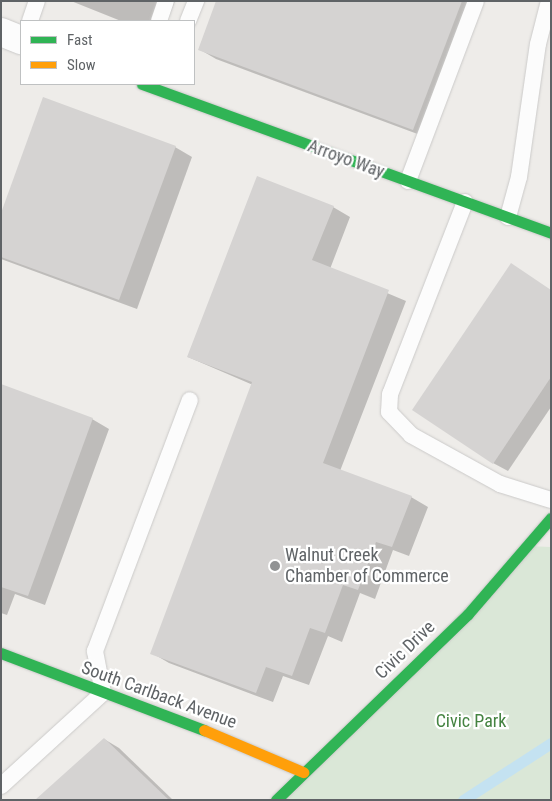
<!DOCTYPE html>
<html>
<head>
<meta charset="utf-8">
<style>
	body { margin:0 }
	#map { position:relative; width:552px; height:801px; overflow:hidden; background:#eeece9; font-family:"Roboto Condensed",sans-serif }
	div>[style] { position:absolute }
	.green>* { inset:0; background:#dae7d7 }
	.shadow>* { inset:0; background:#0003 }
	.stream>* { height:11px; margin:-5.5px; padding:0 5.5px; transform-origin:5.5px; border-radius:5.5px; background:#c4e2f1 }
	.building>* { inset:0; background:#d5d3d2 }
	.roads { filter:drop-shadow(0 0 1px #cbcac9) drop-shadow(0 0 1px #cbcac9) }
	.lane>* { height:16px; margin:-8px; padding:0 8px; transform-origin:8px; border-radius:8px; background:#fcfcfc }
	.street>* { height:28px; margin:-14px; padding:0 14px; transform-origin:14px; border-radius:14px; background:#fcfcfc }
	.fast>* { height:11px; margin:-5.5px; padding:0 5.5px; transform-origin:5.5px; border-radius:5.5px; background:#30b455 }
	.slow>* { height:11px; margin:-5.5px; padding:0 5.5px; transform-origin:5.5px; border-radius:5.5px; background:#ff9f0a }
	.dots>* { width:14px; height:14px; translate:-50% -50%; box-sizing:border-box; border:2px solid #fff; border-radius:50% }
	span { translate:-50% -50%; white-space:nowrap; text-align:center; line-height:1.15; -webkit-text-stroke:4.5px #fff; paint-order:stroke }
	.street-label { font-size:18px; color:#5f6366 }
	.poi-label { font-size:18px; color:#5f6366 }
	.left { translate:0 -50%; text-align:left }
	.park-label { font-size:18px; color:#448341 }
	.frame { position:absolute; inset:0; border:2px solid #5f6366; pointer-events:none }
	.legend { position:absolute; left:20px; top:20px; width:175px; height:65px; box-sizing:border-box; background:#fff; border:1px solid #bfc1c2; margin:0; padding:6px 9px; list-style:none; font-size:15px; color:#5f6366 }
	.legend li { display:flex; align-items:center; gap:10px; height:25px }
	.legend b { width:25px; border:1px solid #bfc1c2 }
</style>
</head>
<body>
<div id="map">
	<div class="green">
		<i style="clip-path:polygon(526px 546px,551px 547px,551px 800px,276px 800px)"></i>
	</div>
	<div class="shadow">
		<i style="clip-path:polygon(71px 1px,175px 1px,167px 21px,121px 21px)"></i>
		<i style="clip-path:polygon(217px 1px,482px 1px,431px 139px,216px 59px,199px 49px)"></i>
		<i style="clip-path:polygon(175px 147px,192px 157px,137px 309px,1px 259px,1px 217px)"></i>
		<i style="clip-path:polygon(333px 207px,350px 217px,330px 269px,406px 301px,340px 471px,411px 497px,428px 507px,409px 556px,393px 550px,375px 599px,360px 593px,342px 642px,328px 636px,309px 685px,283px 676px,273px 702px,169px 663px,152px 653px,253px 385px,188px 357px)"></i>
		<i style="clip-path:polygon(551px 290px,551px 407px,508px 471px,493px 463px)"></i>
		<i style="clip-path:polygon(1px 386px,92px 419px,109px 429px,45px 605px,15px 594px,7px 615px,1px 613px)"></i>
		<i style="clip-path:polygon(104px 739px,119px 748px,173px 800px,37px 800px)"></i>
	</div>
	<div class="stream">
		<i style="left:463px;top:800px;width:105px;rotate:-32.9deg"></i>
	</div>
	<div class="building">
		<i style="clip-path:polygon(216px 1px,462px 1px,413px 130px,198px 50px)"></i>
		<i style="clip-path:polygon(43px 97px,176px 146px,119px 300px,1px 257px,1px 213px)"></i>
		<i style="clip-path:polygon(257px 176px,334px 206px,312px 260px,389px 290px,323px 463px,412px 496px,392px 547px,376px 542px,358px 590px,343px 585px,325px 633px,310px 628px,292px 676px,266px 667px,256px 693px,150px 654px,252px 382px,187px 357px)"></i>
		<i style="clip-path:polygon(511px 263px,551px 290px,551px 377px,493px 464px,412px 410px)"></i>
		<i style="clip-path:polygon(1px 384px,93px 418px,28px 596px,1px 587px)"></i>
		<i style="clip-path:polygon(104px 738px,169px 800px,35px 800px)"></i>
	</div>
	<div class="roads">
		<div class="lane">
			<i style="left:30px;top:21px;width:21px;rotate:-71deg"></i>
			<i style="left:159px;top:21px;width:21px;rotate:-71deg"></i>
			<i style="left:188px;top:21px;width:22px;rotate:-68deg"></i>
			<i style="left:408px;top:181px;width:192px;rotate:-69.3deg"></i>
			<i style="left:465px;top:202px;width:206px;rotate:111.3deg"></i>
			<i style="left:390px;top:394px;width:18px;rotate:93deg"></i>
			<i style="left:389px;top:412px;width:32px;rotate:46deg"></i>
			<i style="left:411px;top:435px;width:102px;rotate:28.8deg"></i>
			<i style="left:500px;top:484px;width:53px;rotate:17.4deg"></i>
			<i style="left:508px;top:217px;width:41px;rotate:-74.6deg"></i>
			<i style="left:519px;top:177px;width:134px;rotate:-81.9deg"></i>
			<i style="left:538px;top:44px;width:44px;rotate:-75.7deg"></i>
			<i style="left:1px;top:786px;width:138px;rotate:-42.4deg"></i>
			<i style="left:103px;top:693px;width:43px;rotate:-100.8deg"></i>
			<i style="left:95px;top:651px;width:268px;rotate:-69.3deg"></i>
		</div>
		<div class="street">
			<i style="left:1px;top:32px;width:22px;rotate:22deg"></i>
		</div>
		<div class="fast">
			<i style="left:142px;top:84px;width:435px;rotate:20deg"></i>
			<i style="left:1px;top:653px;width:217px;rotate:20.8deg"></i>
			<i style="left:276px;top:800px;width:267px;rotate:-44.1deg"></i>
			<i style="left:468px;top:614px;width:127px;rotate:-49.2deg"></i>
		</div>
		<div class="slow">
			<i style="left:204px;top:730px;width:108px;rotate:23deg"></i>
		</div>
	</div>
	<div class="dots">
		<i style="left:275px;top:566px;background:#919394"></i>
	</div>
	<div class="street-label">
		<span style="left:346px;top:159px;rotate:20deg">Arroyo Way</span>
		<span style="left:405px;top:650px;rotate:-44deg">Civic Drive</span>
		<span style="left:159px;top:695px;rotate:20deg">South Carlback Avenue</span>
	</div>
	<div class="poi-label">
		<span class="left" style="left:285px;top:566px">Walnut Creek<br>Chamber of Commerce</span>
	</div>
	<div class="park-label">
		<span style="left:471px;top:721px">Civic Park</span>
	</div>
	<div class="frame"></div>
	<ul class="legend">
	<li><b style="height:6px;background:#30b455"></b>Fast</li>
	<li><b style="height:6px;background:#ff9f0a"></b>Slow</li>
	</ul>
</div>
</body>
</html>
